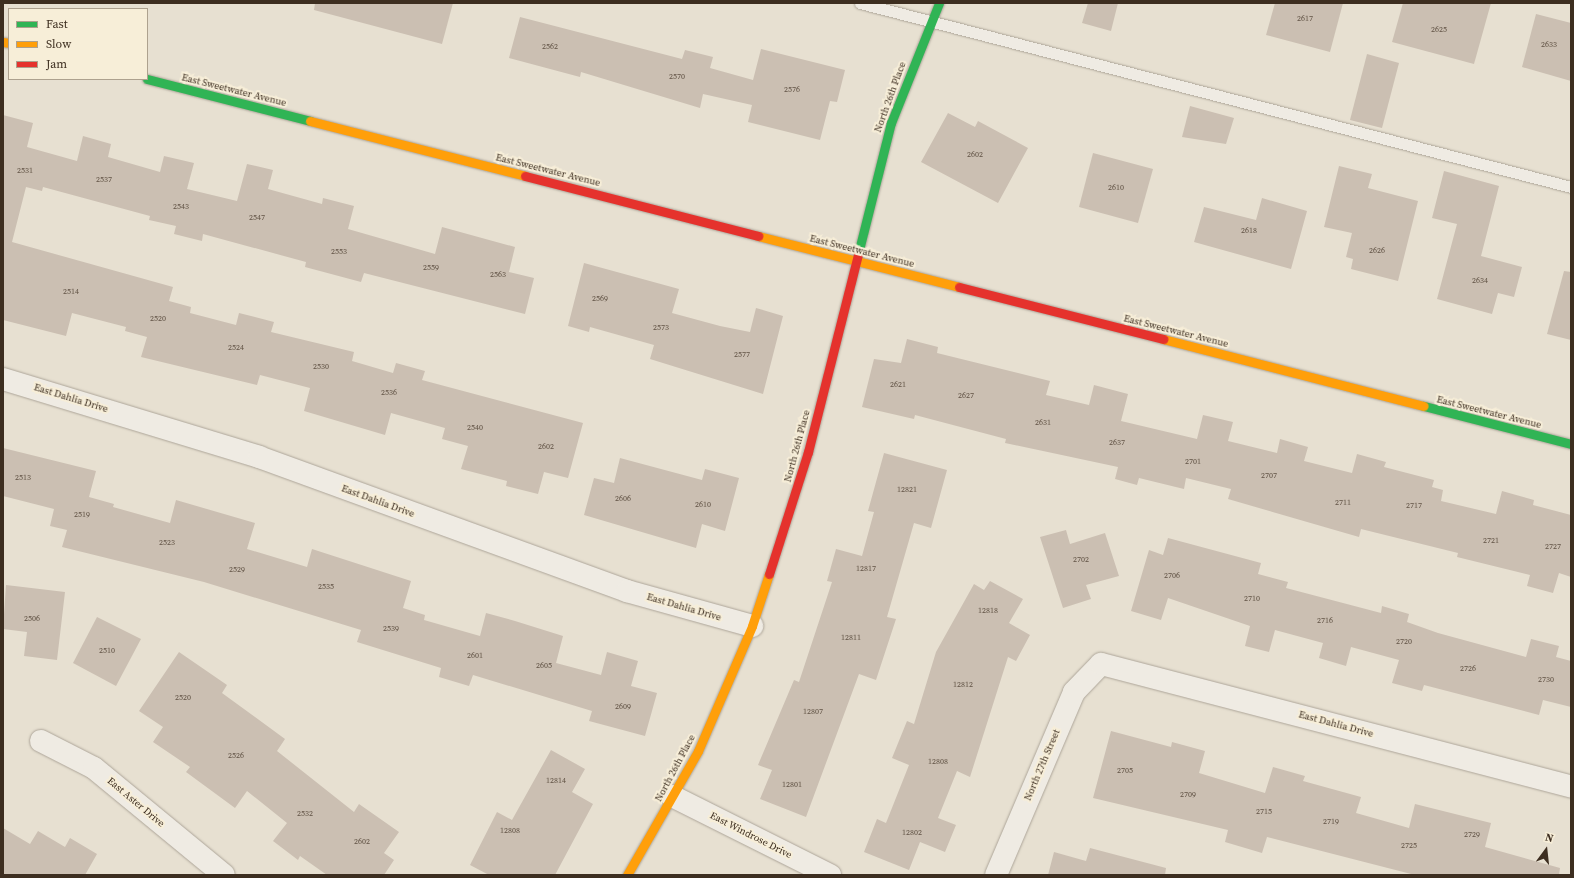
<!DOCTYPE html>
<html>
<head>
<meta charset="utf-8">
<style>
	body { margin:0 }
	#map { position:relative; width:1574px; height:878px; overflow:hidden; background:#e7e0d1; font-family:"Source Serif 4",serif }
	div>[style] { position:absolute }
	.building>* { inset:0; background:#cbbfb2 }
	.roads { filter:drop-shadow(0 0 1px #ada599) drop-shadow(0 0 1px #ada599) }
	.lane>* { height:11px; margin:-5.5px; padding:0 5.5px; transform-origin:5.5px; border-radius:5.5px; background:#efebe3 }
	.street>* { height:22px; margin:-11px; padding:0 11px; transform-origin:11px; border-radius:11px; background:#efebe3 }
	.fast>* { height:9px; margin:-4.5px; padding:0 4.5px; transform-origin:4.5px; border-radius:4.5px; background:#30b455 }
	.slow>* { height:9px; margin:-4.5px; padding:0 4.5px; transform-origin:4.5px; border-radius:4.5px; background:#ff9f0a }
	.jam>* { height:9px; margin:-4.5px; padding:0 4.5px; transform-origin:4.5px; border-radius:4.5px; background:#e5322d }
	span { translate:-50% -50%; white-space:nowrap; text-align:center; line-height:1.15; -webkit-text-stroke:4px #f7eed8; paint-order:stroke }
	.number-label { font-size:8px; color:#605244 }
	.number-label span { -webkit-text-stroke-width:0 }
	.street-label { font-size:10px; color:#3d2e20 }
	.frame { position:absolute; inset:0; border:4px solid #3d2e20; pointer-events:none }
	.legend { position:absolute; left:8px; top:8px; width:140px; height:72px; box-sizing:border-box; background:#f7eed8; border:1px solid #ada18e; margin:0; padding:5px 7px; list-style:none; font-size:12px; color:#3d2e20 }
	.legend li { display:flex; align-items:center; gap:8px; height:20px }
	.legend b { width:20px; border:1px solid #ada18e }
	.north { position:absolute; left:1526px; top:830px; width:40px; height:40px; -webkit-text-stroke:3px #f7eed8; paint-order:stroke; rotate:15deg; font-size:11px; font-weight:700; line-height:16px; text-align:center; color:#3d2e20 }
	.north::after { content:''; display:block; margin:auto; width:14px; height:18px; background:#3d2e20; clip-path:polygon(50% 0,100% 100%,50% 72%,0 100%) }
</style>
</head>
<body>
<div id="map">
	<div class="building">
		<i style="clip-path:polygon(315px 3px,453px 3px,442px 44px,314px 10px)"></i>
		<i style="clip-path:polygon(1088px 3px,1118px 3px,1111px 31px,1082px 23px)"></i>
		<i style="clip-path:polygon(1275px 3px,1343px 3px,1330px 52px,1266px 35px)"></i>
		<i style="clip-path:polygon(1403px 3px,1491px 3px,1474px 64px,1392px 42px)"></i>
		<i style="clip-path:polygon(1536px 14px,1571px 23px,1571px 81px,1522px 67px)"></i>
		<i style="clip-path:polygon(520px 17px,682px 59px,685px 50px,713px 57px,710px 68px,753px 80px,761px 49px,845px 70px,837px 102px,830px 101px,820px 140px,748px 122px,752px 105px,703px 94px,700px 108px,581px 72px,580px 77px,509px 58px)"></i>
		<i style="clip-path:polygon(1367px 54px,1399px 63px,1382px 128px,1350px 120px)"></i>
		<i style="clip-path:polygon(1190px 106px,1234px 118px,1226px 144px,1182px 137px)"></i>
		<i style="clip-path:polygon(948px 113px,975px 127px,978px 121px,1028px 148px,998px 203px,921px 162px)"></i>
		<i style="clip-path:polygon(3px 115px,33px 123px,27px 147px,77px 161px,83px 136px,111px 144px,108px 157px,160px 172px,164px 156px,194px 163px,187px 189px,237px 201px,247px 164px,273px 170px,268px 189px,322px 204px,323px 198px,354px 206px,348px 229px,435px 254px,442px 227px,515px 247px,509px 272px,534px 278px,525px 314px,364px 273px,361px 282px,305px 267px,306px 262px,203px 234px,202px 241px,174px 234px,176px 226px,149px 220px,150px 216px,43px 187px,42px 191px,26px 187px,12px 242px,173px 287px,169px 301px,191px 307px,190px 313px,236px 325px,239px 313px,274px 322px,271px 332px,354px 352px,352px 361px,393px 373px,396px 363px,425px 371px,422px 380px,583px 423px,568px 478px,544px 472px,538px 494px,506px 486px,507px 481px,461px 469px,468px 446px,442px 439px,445px 428px,391px 413px,385px 435px,304px 411px,310px 388px,260px 375px,257px 385px,141px 357px,147px 337px,125px 331px,126px 327px,72px 313px,66px 336px,3px 320px)"></i>
		<i style="clip-path:polygon(1093px 153px,1153px 169px,1138px 223px,1079px 207px)"></i>
		<i style="clip-path:polygon(1339px 166px,1372px 174px,1368px 188px,1418px 201px,1398px 281px,1351px 269px,1353px 259px,1346px 257px,1352px 233px,1324px 227px)"></i>
		<i style="clip-path:polygon(1444px 171px,1499px 186px,1481px 256px,1522px 267px,1514px 297px,1498px 293px,1492px 314px,1437px 299px,1457px 224px,1432px 218px)"></i>
		<i style="clip-path:polygon(1262px 198px,1307px 211px,1291px 269px,1194px 242px,1204px 207px,1256px 220px)"></i>
		<i style="clip-path:polygon(584px 263px,679px 289px,672px 313px,720px 326px,750px 332px,756px 308px,783px 316px,763px 394px,650px 359px,654px 345px,590px 327px,589px 332px,568px 326px)"></i>
		<i style="clip-path:polygon(1564px 271px,1571px 272px,1571px 340px,1547px 334px)"></i>
		<i style="clip-path:polygon(907px 339px,938px 347px,937px 353px,1050px 381px,1046px 395px,1089px 405px,1094px 385px,1128px 394px,1121px 421px,1197px 439px,1203px 415px,1233px 422px,1228px 441px,1277px 453px,1280px 439px,1308px 447px,1304px 461px,1352px 473px,1357px 454px,1386px 462px,1384px 467px,1434px 480px,1432px 487px,1443px 490px,1441px 501px,1496px 514px,1502px 491px,1534px 500px,1533px 505px,1571px 515px,1571px 577px,1559px 573px,1553px 593px,1527px 586px,1530px 575px,1457px 557px,1458px 553px,1361px 529px,1359px 537px,1228px 499px,1231px 489px,1186px 478px,1184px 489px,1139px 478px,1137px 485px,1115px 479px,1118px 467px,1005px 443px,1006px 439px,915px 415px,914px 419px,862px 407px,874px 359px,901px 363px)"></i>
		<i style="clip-path:polygon(3px 448px,96px 471px,89px 497px,114px 504px,113px 507px,170px 523px,176px 500px,255px 523px,247px 549px,307px 567px,312px 549px,411px 581px,403px 608px,425px 615px,424px 620px,480px 636px,486px 613px,515px 621px,563px 636px,556px 663px,601px 675px,607px 652px,638px 661px,631px 686px,657px 693px,645px 736px,589px 721px,592px 711px,473px 675px,469px 686px,439px 677px,441px 668px,357px 642px,361px 630px,204px 582px,62px 547px,67px 530px,50px 526px,54px 509px,3px 496px)"></i>
		<i style="clip-path:polygon(884px 453px,947px 470px,931px 528px,914px 523px,887px 617px,896px 619px,876px 680px,859px 674px,806px 817px,760px 799px,772px 770px,758px 765px,794px 680px,799px 682px,832px 582px,827px 581px,836px 549px,862px 556px,874px 512px,868px 511px)"></i>
		<i style="clip-path:polygon(620px 458px,702px 480px,705px 469px,739px 478px,725px 531px,702px 524px,696px 548px,584px 515px,594px 478px,614px 483px)"></i>
		<i style="clip-path:polygon(1066px 530px,1070px 544px,1105px 533px,1119px 576px,1086px 585px,1091px 599px,1063px 608px,1040px 537px)"></i>
		<i style="clip-path:polygon(1168px 538px,1261px 563px,1258px 574px,1288px 582px,1286px 588px,1381px 613px,1382px 606px,1409px 614px,1407px 622px,1438px 633px,1526px 657px,1531px 639px,1559px 646px,1556px 657px,1571px 661px,1571px 707px,1543px 700px,1539px 715px,1424px 685px,1422px 691px,1392px 683px,1399px 660px,1351px 647px,1346px 666px,1319px 658px,1323px 643px,1275px 630px,1269px 652px,1245px 646px,1250px 626px,1168px 598px,1161px 620px,1131px 611px,1149px 550px,1163px 555px)"></i>
		<i style="clip-path:polygon(990px 581px,1023px 599px,1009px 623px,1030px 635px,1016px 661px,1008px 657px,970px 777px,957px 771px,938px 818px,956px 825px,945px 852px,920px 842px,909px 870px,864px 852px,877px 819px,886px 823px,909px 765px,892px 758px,907px 721px,914px 724px,936px 652px,974px 584px,984px 590px)"></i>
		<i style="clip-path:polygon(6px 585px,65px 592px,57px 660px,24px 656px,27px 632px,3px 629px)"></i>
		<i style="clip-path:polygon(97px 617px,141px 639px,116px 686px,73px 663px)"></i>
		<i style="clip-path:polygon(179px 652px,227px 685px,222px 693px,285px 739px,277px 751px,354px 812px,359px 804px,399px 832px,384px 853px,394px 860px,384px 875px,327px 875px,300px 856px,298px 860px,273px 841px,287px 823px,247px 791px,235px 808px,186px 772px,190px 767px,153px 742px,163px 727px,139px 711px)"></i>
		<i style="clip-path:polygon(1111px 731px,1171px 747px,1172px 742px,1205px 751px,1199px 773px,1265px 793px,1273px 767px,1305px 776px,1303px 781px,1361px 797px,1356px 813px,1409px 828px,1415px 804px,1491px 823px,1485px 847px,1560px 868px,1559px 875px,1415px 875px,1267px 837px,1262px 853px,1225px 842px,1228px 830px,1093px 798px)"></i>
		<i style="clip-path:polygon(551px 750px,585px 769px,572px 792px,593px 804px,555px 875px,489px 875px,470px 865px,497px 812px,512px 820px)"></i>
		<i style="clip-path:polygon(3px 828px,30px 844px,38px 831px,65px 847px,70px 838px,97px 854px,85px 875px,3px 875px)"></i>
		<i style="clip-path:polygon(1090px 848px,1166px 868px,1165px 875px,1048px 875px,1054px 852px,1086px 861px)"></i>
	</div>
	<div class="roads">
		<div class="lane">
			<i style="left:860px;top:3px;width:734px;rotate:14.51deg"></i>
		</div>
		<div class="street">
			<i style="left:3px;top:379px;width:268px;rotate:16.9deg"></i>
			<i style="left:259px;top:457px;width:392px;rotate:20deg"></i>
			<i style="left:627px;top:591px;width:130px;rotate:15.6deg"></i>
			<i style="left:41px;top:741px;width:59px;rotate:27deg"></i>
			<i style="left:94px;top:768px;width:168px;rotate:39.5deg"></i>
			<i style="left:672px;top:796px;width:177px;rotate:26.6deg"></i>
			<i style="left:996px;top:875px;width:199px;rotate:-66.9deg"></i>
			<i style="left:1074px;top:692px;width:39px;rotate:-46deg"></i>
			<i style="left:1101px;top:664px;width:486px;rotate:14.6deg"></i>
		</div>
		<div class="fast">
			<i style="left:147px;top:79px;width:168px;rotate:14.4deg"></i>
			<i style="left:858px;top:254px;width:135px;rotate:-75.9deg"></i>
			<i style="left:891px;top:123px;width:129px;rotate:-68.2deg"></i>
			<i style="left:1424px;top:406px;width:152px;rotate:14.5deg"></i>
		</div>
		<div class="slow">
			<i style="left:3px;top:42px;width:6px;rotate:9deg"></i>
			<i style="left:310px;top:121px;width:222px;rotate:14.3deg"></i>
			<i style="left:758px;top:236px;width:207px;rotate:14.2deg"></i>
			<i style="left:1163px;top:339px;width:269px;rotate:14.4deg"></i>
			<i style="left:627px;top:875px;width:143px;rotate:-60.2deg"></i>
			<i style="left:698px;top:751px;width:136px;rotate:-66.6deg"></i>
			<i style="left:752px;top:626px;width:55px;rotate:-71.9deg"></i>
		</div>
		<div class="jam">
			<i style="left:525px;top:176px;width:241px;rotate:14.4deg"></i>
			<i style="left:959px;top:287px;width:211px;rotate:14.3deg"></i>
			<i style="left:769px;top:574px;width:128px;rotate:-72.3deg"></i>
			<i style="left:808px;top:452px;width:204px;rotate:-75.8deg"></i>
		</div>
	</div>
	<div class="number-label">
		<span style="left:1305px;top:19px">2617</span>
		<span style="left:1439px;top:30px">2625</span>
		<span style="left:1549px;top:45px">2633</span>
		<span style="left:550px;top:47px">2562</span>
		<span style="left:677px;top:77px">2570</span>
		<span style="left:792px;top:90px">2576</span>
		<span style="left:975px;top:155px">2602</span>
		<span style="left:25px;top:171px">2531</span>
		<span style="left:104px;top:180px">2537</span>
		<span style="left:1116px;top:188px">2610</span>
		<span style="left:181px;top:207px">2543</span>
		<span style="left:257px;top:218px">2547</span>
		<span style="left:1249px;top:231px">2618</span>
		<span style="left:1377px;top:251px">2626</span>
		<span style="left:339px;top:252px">2553</span>
		<span style="left:431px;top:268px">2559</span>
		<span style="left:498px;top:275px">2563</span>
		<span style="left:1480px;top:281px">2634</span>
		<span style="left:71px;top:292px">2514</span>
		<span style="left:600px;top:299px">2569</span>
		<span style="left:158px;top:319px">2520</span>
		<span style="left:661px;top:328px">2573</span>
		<span style="left:236px;top:348px">2524</span>
		<span style="left:742px;top:355px">2577</span>
		<span style="left:321px;top:367px">2530</span>
		<span style="left:898px;top:385px">2621</span>
		<span style="left:389px;top:393px">2536</span>
		<span style="left:966px;top:396px">2627</span>
		<span style="left:1043px;top:423px">2631</span>
		<span style="left:475px;top:428px">2540</span>
		<span style="left:1117px;top:443px">2637</span>
		<span style="left:546px;top:447px">2602</span>
		<span style="left:1193px;top:462px">2701</span>
		<span style="left:1269px;top:476px">2707</span>
		<span style="left:23px;top:478px">2513</span>
		<span style="left:907px;top:490px">12821</span>
		<span style="left:623px;top:499px">2606</span>
		<span style="left:1343px;top:503px">2711</span>
		<span style="left:703px;top:505px">2610</span>
		<span style="left:1414px;top:506px">2717</span>
		<span style="left:82px;top:515px">2519</span>
		<span style="left:1491px;top:541px">2721</span>
		<span style="left:167px;top:543px">2523</span>
		<span style="left:1553px;top:547px">2727</span>
		<span style="left:1081px;top:560px">2702</span>
		<span style="left:866px;top:569px">12817</span>
		<span style="left:237px;top:570px">2529</span>
		<span style="left:1172px;top:576px">2706</span>
		<span style="left:326px;top:587px">2535</span>
		<span style="left:1252px;top:599px">2710</span>
		<span style="left:988px;top:611px">12818</span>
		<span style="left:32px;top:619px">2506</span>
		<span style="left:1325px;top:621px">2716</span>
		<span style="left:391px;top:629px">2539</span>
		<span style="left:851px;top:638px">12811</span>
		<span style="left:1404px;top:642px">2720</span>
		<span style="left:107px;top:651px">2510</span>
		<span style="left:475px;top:656px">2601</span>
		<span style="left:544px;top:666px">2605</span>
		<span style="left:1468px;top:669px">2726</span>
		<span style="left:1546px;top:680px">2730</span>
		<span style="left:963px;top:685px">12812</span>
		<span style="left:183px;top:698px">2520</span>
		<span style="left:623px;top:707px">2609</span>
		<span style="left:813px;top:712px">12807</span>
		<span style="left:236px;top:756px">2526</span>
		<span style="left:938px;top:762px">12808</span>
		<span style="left:1125px;top:771px">2705</span>
		<span style="left:556px;top:781px">12814</span>
		<span style="left:792px;top:785px">12801</span>
		<span style="left:1188px;top:795px">2709</span>
		<span style="left:1264px;top:812px">2715</span>
		<span style="left:305px;top:814px">2532</span>
		<span style="left:1331px;top:822px">2719</span>
		<span style="left:510px;top:831px">12808</span>
		<span style="left:912px;top:833px">12802</span>
		<span style="left:1472px;top:835px">2729</span>
		<span style="left:362px;top:842px">2602</span>
		<span style="left:1409px;top:846px">2725</span>
	</div>
	<div class="street-label">
		<span style="left:234px;top:90px;rotate:14deg">East Sweetwater Avenue</span>
		<span style="left:890px;top:97px;rotate:-70deg">North 26th Place</span>
		<span style="left:548px;top:170px;rotate:14deg">East Sweetwater Avenue</span>
		<span style="left:862px;top:251px;rotate:14deg">East Sweetwater Avenue</span>
		<span style="left:1176px;top:331px;rotate:14deg">East Sweetwater Avenue</span>
		<span style="left:71px;top:398px;rotate:17deg">East Dahlia Drive</span>
		<span style="left:1489px;top:412px;rotate:14deg">East Sweetwater Avenue</span>
		<span style="left:797px;top:446px;rotate:-75deg">North 26th Place</span>
		<span style="left:378px;top:501px;rotate:20deg">East Dahlia Drive</span>
		<span style="left:684px;top:607px;rotate:16deg">East Dahlia Drive</span>
		<span style="left:1336px;top:724px;rotate:15deg">East Dahlia Drive</span>
		<span style="left:1042px;top:765px;rotate:-67deg">North 27th Street</span>
		<span style="left:675px;top:768px;rotate:-62deg">North 26th Place</span>
		<span style="left:136px;top:802px;rotate:40deg">East Aster Drive</span>
		<span style="left:751px;top:835px;rotate:27deg">East Windrose Drive</span>
	</div>
	<div class="frame"></div>
	<ul class="legend">
	<li><b style="height:5px;background:#30b455"></b>Fast</li>
	<li><b style="height:5px;background:#ff9f0a"></b>Slow</li>
	<li><b style="height:5px;background:#e5322d"></b>Jam</li>
	</ul>
	<div class="north">N</div>
</div>
</body>
</html>
